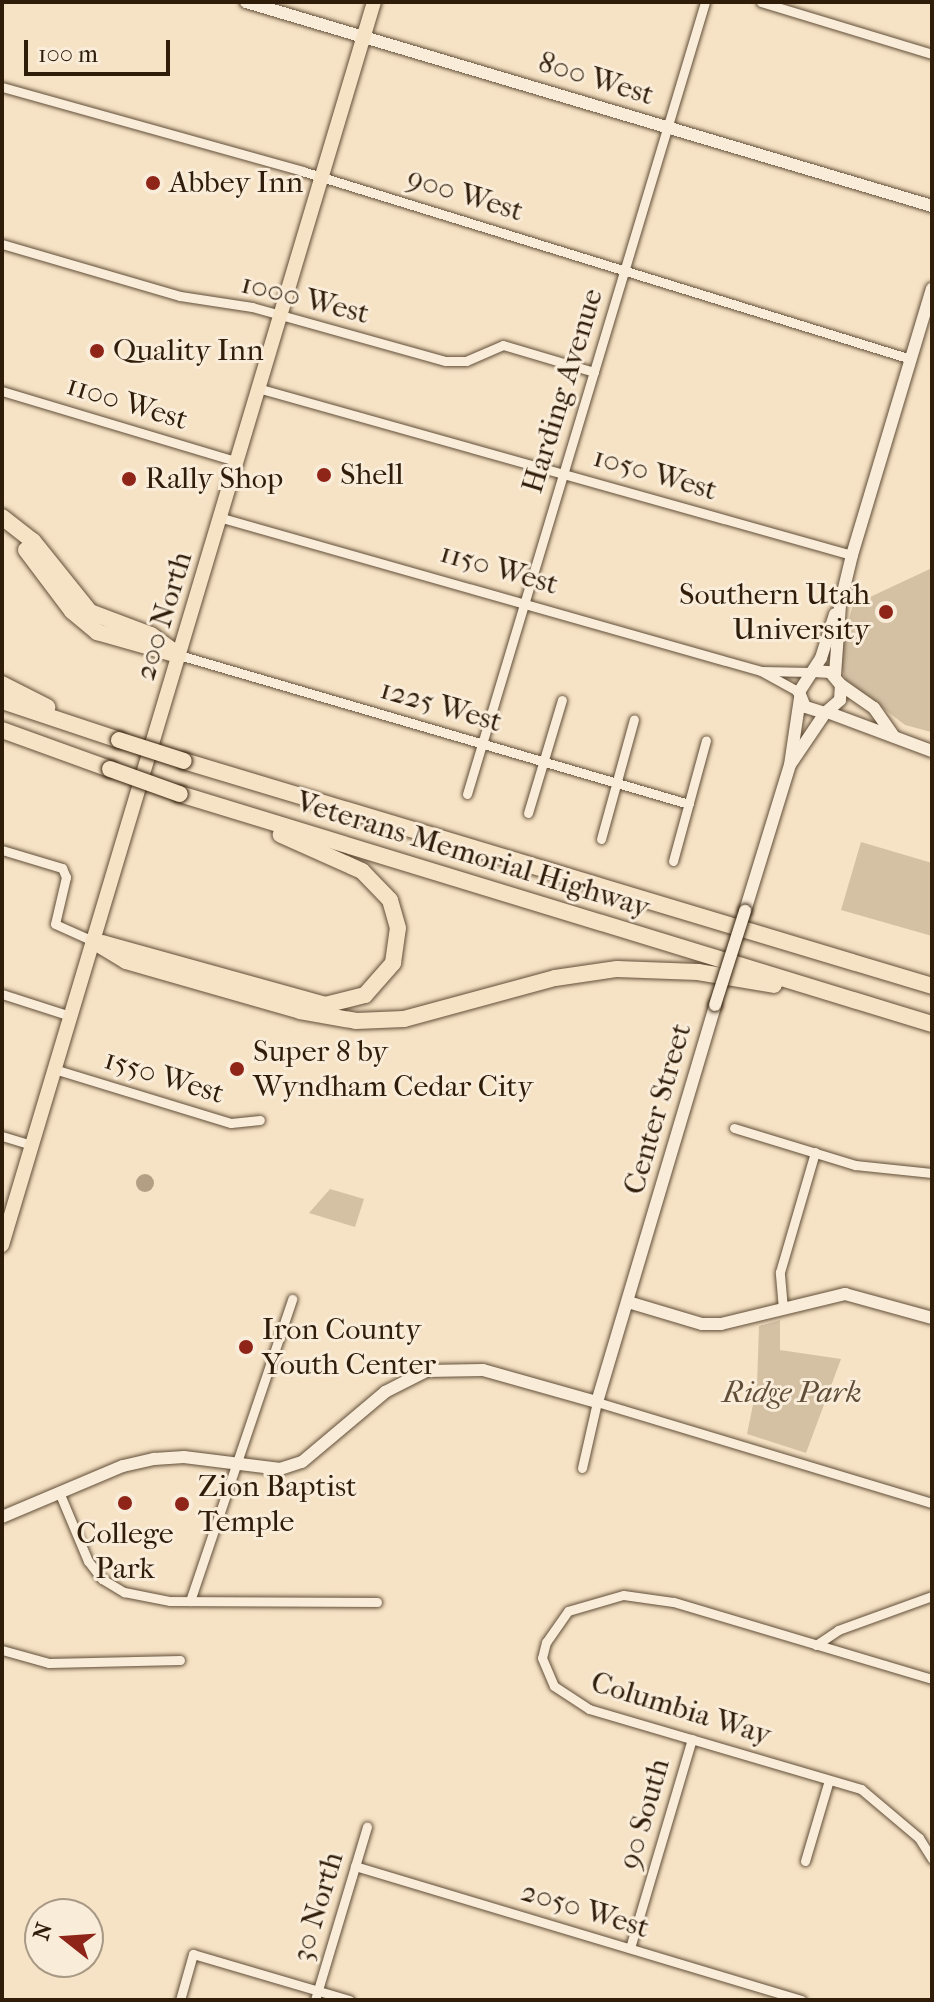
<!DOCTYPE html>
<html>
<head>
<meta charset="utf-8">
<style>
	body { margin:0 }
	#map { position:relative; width:934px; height:2002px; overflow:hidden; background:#f6e2c4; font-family:"IM FELL French Canon",serif }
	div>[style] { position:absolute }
	.green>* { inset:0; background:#d4c1a4 }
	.water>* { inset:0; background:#b29f84 }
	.round { border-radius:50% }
	.roads { filter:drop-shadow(0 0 2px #614e38) drop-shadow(0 0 2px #614e38) }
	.street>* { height:9px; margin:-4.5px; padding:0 4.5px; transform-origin:4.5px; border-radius:4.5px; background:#f9ecd9 }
	.secondary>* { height:12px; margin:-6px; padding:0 6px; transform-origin:6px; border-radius:6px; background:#f9ecd9 }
	.primary>* { height:14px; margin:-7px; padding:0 7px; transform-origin:7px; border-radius:7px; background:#f6e2c4 }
	.highway>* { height:16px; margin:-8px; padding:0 8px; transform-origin:8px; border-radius:8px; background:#f6e2c4 }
	.bridges { filter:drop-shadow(0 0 2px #2f1d09) drop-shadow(0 0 2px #2f1d09) }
	.secondary-bridge>* { height:12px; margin:-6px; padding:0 6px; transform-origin:6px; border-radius:6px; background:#f9ecd9 }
	.highway-bridge>* { height:16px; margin:-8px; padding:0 8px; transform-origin:8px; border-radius:8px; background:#f6e2c4 }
	.dots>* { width:22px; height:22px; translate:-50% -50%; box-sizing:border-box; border:4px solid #f9ecd9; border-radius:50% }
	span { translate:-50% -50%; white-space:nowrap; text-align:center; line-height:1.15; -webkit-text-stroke:6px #f9ecd9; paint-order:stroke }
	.street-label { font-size:30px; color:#2f1d09 }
	.poi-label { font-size:30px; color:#2f1d09 }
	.left { translate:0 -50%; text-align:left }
	.right { translate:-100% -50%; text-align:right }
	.park-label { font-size:30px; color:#614e38; font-style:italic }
	.frame { position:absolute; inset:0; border:4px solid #2f1d09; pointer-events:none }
	.north { position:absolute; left:24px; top:1898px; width:80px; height:80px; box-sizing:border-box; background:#f9ecd9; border:2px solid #a89986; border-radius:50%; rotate:287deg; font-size:22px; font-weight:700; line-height:32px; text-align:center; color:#2f1d09 }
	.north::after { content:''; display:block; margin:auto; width:28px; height:36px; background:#8f2418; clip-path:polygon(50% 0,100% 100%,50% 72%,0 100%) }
	.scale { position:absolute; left:24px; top:40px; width:146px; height:36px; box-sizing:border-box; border:4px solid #2f1d09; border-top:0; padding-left:10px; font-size:24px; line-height:28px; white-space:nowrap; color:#2f1d09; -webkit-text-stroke:6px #f9ecd9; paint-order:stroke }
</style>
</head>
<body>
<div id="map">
	<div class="green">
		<i style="clip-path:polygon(932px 568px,932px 731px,931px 732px,905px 725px,846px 680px,838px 658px,853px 605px)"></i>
		<i style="clip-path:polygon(861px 842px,932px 863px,932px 936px,841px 910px)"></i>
		<i style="clip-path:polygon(330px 1189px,364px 1199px,355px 1227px,309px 1213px)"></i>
		<i style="clip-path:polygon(780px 1320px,780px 1350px,841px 1359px,806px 1453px,747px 1434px,757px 1385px,759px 1326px)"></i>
	</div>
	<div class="water">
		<i class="round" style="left:136px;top:1174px;width:18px;height:18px"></i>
	</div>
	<div class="roads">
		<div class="street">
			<i style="left:761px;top:2px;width:179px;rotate:16.9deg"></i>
			<i style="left:2px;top:87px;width:312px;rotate:15.6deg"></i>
			<i style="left:302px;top:171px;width:637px;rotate:17.16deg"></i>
			<i style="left:2px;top:244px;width:185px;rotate:16.3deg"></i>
			<i style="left:180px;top:296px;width:73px;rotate:8.7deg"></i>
			<i style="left:252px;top:307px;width:201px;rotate:15.6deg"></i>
			<i style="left:446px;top:361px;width:20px"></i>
			<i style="left:466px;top:361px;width:40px;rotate:-23.4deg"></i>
			<i style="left:503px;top:345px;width:95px;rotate:16.5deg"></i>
			<i style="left:261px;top:389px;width:614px;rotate:15.69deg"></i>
			<i style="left:2px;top:391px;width:246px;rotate:16.7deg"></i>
			<i style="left:222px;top:518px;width:560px;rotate:15.85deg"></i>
			<i style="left:761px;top:671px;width:43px;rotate:28.9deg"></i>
			<i style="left:179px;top:655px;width:531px;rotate:16.29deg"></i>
			<i style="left:761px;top:671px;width:50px;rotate:1.1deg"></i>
			<i style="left:467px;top:794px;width:827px;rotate:-73.27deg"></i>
			<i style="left:528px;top:813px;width:118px;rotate:-73.3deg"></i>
			<i style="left:601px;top:839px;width:124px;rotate:-74.6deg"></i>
			<i style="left:2px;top:850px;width:63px;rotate:16.7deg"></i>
			<i style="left:62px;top:868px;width:10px;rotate:66deg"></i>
			<i style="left:66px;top:877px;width:48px;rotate:103.2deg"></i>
			<i style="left:55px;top:924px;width:42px;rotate:24.1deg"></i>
			<i style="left:673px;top:861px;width:125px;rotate:-74.7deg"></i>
			<i style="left:2px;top:994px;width:71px;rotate:17.9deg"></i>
			<i style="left:54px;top:1069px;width:185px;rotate:17deg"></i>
			<i style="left:231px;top:1123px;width:29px;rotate:-6deg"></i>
			<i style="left:734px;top:1128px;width:127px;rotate:17deg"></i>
			<i style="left:855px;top:1165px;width:77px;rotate:5.9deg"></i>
			<i style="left:2px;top:1136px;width:31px;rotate:17deg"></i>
			<i style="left:783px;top:1309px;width:37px;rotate:-95deg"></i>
			<i style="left:780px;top:1272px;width:125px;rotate:-73.7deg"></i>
			<i style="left:582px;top:1468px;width:68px;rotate:-77.2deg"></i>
			<i style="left:597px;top:1402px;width:350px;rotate:16.8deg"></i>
			<i style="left:59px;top:1492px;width:75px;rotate:67.2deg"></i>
			<i style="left:88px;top:1561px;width:23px;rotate:52deg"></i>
			<i style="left:102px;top:1579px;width:26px;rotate:31deg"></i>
			<i style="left:124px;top:1592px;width:47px;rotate:11.1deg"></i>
			<i style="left:170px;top:1601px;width:207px;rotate:0.3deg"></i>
			<i style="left:190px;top:1601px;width:319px;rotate:-71.3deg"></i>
			<i style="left:816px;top:1645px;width:27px;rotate:-34deg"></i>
			<i style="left:838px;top:1630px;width:100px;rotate:-19.9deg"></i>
			<i style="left:2px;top:1650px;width:49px;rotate:15.5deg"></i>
			<i style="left:49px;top:1663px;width:131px;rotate:-1.3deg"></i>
			<i style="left:932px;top:1679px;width:270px;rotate:-163.4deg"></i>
			<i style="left:673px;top:1602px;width:50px;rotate:-172deg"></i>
			<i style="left:623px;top:1595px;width:57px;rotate:163.8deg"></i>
			<i style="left:568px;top:1611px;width:38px;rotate:125deg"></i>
			<i style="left:546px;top:1642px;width:16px;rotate:104deg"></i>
			<i style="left:542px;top:1658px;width:30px;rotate:67deg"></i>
			<i style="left:554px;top:1686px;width:42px;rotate:33.3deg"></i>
			<i style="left:589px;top:1709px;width:284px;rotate:16.4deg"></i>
			<i style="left:861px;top:1789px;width:76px;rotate:40.2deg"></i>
			<i style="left:919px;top:1838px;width:25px;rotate:58deg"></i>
			<i style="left:805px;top:1861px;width:84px;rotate:-73.5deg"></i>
			<i style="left:355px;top:1866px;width:466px;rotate:16.7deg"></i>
			<i style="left:630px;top:1948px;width:218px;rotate:-73.5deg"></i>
			<i style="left:180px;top:2000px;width:48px;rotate:-74.2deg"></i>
			<i style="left:193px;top:1954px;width:163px;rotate:16.4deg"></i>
			<i style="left:315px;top:2000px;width:181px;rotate:-73.3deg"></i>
		</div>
		<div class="secondary">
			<i style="left:246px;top:2px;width:716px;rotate:16.56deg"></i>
			<i style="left:814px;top:671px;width:16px;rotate:4deg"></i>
			<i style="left:830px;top:672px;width:17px;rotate:50deg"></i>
			<i style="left:841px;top:685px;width:15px;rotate:94deg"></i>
			<i style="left:840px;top:700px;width:20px;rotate:139deg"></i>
			<i style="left:825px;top:713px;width:21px;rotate:-163deg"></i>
			<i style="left:805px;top:707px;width:16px;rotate:-112deg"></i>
			<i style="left:799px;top:692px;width:40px;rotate:-57.1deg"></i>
			<i style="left:821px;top:658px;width:46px;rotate:-72.3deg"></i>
			<i style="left:835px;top:675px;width:70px;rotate:-85.9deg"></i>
			<i style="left:840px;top:605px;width:51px;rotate:-76.5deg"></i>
			<i style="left:852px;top:555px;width:278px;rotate:-73.3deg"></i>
			<i style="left:841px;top:685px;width:40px;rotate:34.9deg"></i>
			<i style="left:874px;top:708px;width:35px;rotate:55deg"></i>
			<i style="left:827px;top:712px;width:112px;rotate:20.4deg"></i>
			<i style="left:792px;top:762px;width:59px;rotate:-56deg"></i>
			<i style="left:745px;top:911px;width:153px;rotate:-72.9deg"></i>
			<i style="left:790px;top:765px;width:68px;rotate:-81.5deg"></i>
			<i style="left:628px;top:1302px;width:77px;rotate:16.6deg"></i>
			<i style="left:702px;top:1324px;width:19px"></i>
			<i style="left:721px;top:1324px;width:128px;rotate:-13.6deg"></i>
			<i style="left:845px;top:1294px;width:90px;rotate:15.4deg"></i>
			<i style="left:2px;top:1517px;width:131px;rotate:-22.9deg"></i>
			<i style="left:123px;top:1466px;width:32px;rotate:-13deg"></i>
			<i style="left:154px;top:1459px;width:30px;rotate:-4deg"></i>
			<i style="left:184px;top:1457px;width:97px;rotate:7.1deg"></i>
			<i style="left:280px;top:1469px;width:23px;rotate:-18deg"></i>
			<i style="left:302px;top:1462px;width:109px;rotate:-40.1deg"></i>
			<i style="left:385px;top:1392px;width:46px;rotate:-27.1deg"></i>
			<i style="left:426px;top:1371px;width:57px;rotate:-1deg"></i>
			<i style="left:483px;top:1370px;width:118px;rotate:15.7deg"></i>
			<i style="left:597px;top:1402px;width:414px;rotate:-73.4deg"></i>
		</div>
		<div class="primary">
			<i style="left:2px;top:1245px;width:1297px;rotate:-73.34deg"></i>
		</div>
		<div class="highway">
			<i style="left:2px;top:517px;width:39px;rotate:38deg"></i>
			<i style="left:33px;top:541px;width:91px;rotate:51.2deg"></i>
			<i style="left:90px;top:612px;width:65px;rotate:20.7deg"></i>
			<i style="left:151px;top:635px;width:34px;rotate:36deg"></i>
			<i style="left:26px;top:550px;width:76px;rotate:53deg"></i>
			<i style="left:72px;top:611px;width:33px;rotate:40deg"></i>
			<i style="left:97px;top:632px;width:80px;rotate:15.9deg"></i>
			<i style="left:2px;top:684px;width:51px;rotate:27.1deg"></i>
			<i style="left:2px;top:701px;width:123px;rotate:18.4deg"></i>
			<i style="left:2px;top:730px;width:115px;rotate:19.9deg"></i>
			<i style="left:184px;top:761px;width:781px;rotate:16.74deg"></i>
			<i style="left:180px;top:794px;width:786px;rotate:17.01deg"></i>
			<i style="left:93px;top:941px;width:39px;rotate:31deg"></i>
			<i style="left:126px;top:961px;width:181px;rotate:16deg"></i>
			<i style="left:300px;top:1011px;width:57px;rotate:10.1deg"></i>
			<i style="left:356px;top:1021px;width:48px;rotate:-2.4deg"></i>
			<i style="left:404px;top:1019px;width:156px;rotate:-15.2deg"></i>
			<i style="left:555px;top:978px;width:63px;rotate:-8.3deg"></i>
			<i style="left:617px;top:969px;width:81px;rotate:2.1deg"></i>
			<i style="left:698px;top:972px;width:77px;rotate:9.7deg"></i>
			<i style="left:102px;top:943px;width:231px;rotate:15.5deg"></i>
			<i style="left:325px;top:1005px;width:41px;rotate:-14deg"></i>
			<i style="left:365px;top:995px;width:43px;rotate:-48.8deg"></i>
			<i style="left:393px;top:963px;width:35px;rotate:-82deg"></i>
			<i style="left:398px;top:928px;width:29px;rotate:-106deg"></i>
			<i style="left:390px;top:900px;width:40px;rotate:-134deg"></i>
			<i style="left:362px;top:871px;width:89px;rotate:-156deg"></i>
		</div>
	</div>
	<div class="bridges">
		<div class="secondary-bridge">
			<i style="left:715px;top:1005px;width:99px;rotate:-72.3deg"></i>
		</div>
		<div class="highway-bridge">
			<i style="left:119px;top:740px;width:68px;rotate:17.9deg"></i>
			<i style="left:110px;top:769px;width:74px;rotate:19.7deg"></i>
		</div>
	</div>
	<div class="dots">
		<i style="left:153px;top:183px;background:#8f2418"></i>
		<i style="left:97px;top:351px;background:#8f2418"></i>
		<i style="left:324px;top:475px;background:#8f2418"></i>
		<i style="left:129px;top:479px;background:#8f2418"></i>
		<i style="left:886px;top:612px;background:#8f2418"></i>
		<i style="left:237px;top:1069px;background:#8f2418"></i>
		<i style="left:246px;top:1347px;background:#8f2418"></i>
		<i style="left:125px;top:1503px;background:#8f2418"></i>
		<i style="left:182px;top:1504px;background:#8f2418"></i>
	</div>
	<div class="street-label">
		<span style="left:596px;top:79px;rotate:17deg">800 West</span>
		<span style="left:465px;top:195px;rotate:17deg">900 West</span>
		<span style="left:305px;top:299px;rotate:14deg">1000 West</span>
		<span style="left:563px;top:391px;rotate:-73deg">Harding Avenue</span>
		<span style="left:127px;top:403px;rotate:17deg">1100 West</span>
		<span style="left:655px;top:474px;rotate:16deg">1050 West</span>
		<span style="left:499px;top:569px;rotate:16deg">1150 West</span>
		<span style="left:164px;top:616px;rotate:-73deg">200 North</span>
		<span style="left:441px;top:706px;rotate:16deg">1225 West</span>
		<span style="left:473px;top:855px;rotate:17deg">Veterans Memorial Highway</span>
		<span style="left:164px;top:1077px;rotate:17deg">1550 West</span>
		<span style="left:658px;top:1109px;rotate:-74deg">Center Street</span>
		<span style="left:681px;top:1709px;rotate:17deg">Columbia Way</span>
		<span style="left:645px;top:1814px;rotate:-74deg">90 South</span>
		<span style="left:318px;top:1907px;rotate:-73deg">30 North</span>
		<span style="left:585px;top:1910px;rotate:17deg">2050 West</span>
	</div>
	<div class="poi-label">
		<span class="left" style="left:169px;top:183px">Abbey Inn</span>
		<span class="left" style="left:113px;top:351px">Quality Inn</span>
		<span class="left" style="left:340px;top:475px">Shell</span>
		<span class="left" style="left:145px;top:479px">Rally Shop</span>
		<span class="right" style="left:870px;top:612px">Southern Utah<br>University</span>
		<span class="left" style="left:253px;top:1069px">Super 8 by<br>Wyndham Cedar City</span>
		<span class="left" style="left:262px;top:1347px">Iron County<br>Youth Center</span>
		<span class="left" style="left:198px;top:1504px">Zion Baptist<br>Temple</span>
		<span style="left:125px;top:1551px">College<br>Park</span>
	</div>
	<div class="park-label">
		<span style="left:792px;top:1393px">Ridge Park</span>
	</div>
	<div class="frame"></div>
	<div class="north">N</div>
	<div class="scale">100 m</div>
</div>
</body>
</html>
